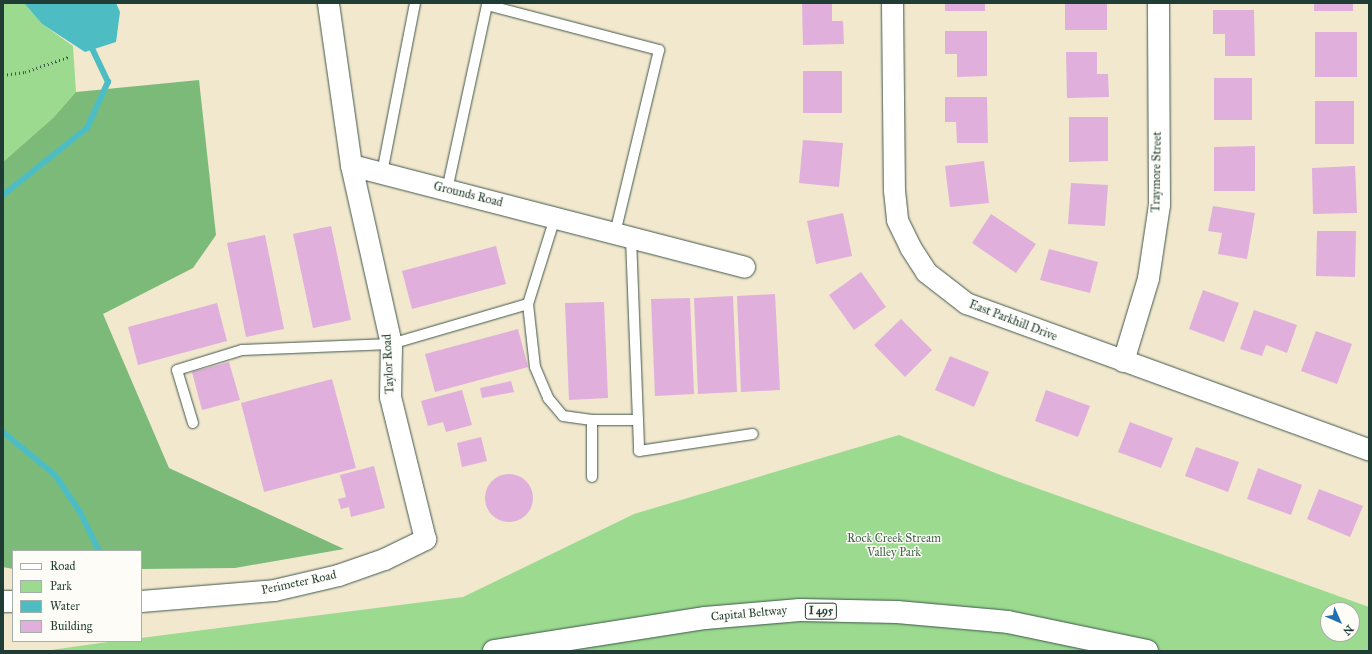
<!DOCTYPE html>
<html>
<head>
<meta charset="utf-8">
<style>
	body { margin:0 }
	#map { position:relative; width:1372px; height:654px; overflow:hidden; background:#f2e8ce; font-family:"IM FELL Great Primer",serif }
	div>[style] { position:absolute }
	.green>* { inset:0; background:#9bda8f }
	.forest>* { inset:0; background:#7cba7a }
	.water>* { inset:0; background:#4ebdc3 }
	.stream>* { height:6px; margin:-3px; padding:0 3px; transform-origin:3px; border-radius:3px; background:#4ebdc3 }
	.building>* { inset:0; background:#e0afdc }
	.round { border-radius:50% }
	.path>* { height:2.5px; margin-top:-1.25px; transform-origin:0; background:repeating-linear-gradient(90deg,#3f574b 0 1px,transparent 0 4px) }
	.roads { filter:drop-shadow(0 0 1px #3f574b) drop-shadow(0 0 1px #3f574b) }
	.service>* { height:10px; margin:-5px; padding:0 5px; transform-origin:5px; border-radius:5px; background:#fff }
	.minor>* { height:21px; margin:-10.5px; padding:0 10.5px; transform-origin:10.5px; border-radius:10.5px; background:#fff }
	.motorway>* { height:22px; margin:-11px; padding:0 11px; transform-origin:11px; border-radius:11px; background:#fff }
	span { translate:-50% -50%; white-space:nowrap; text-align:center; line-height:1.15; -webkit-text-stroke:3px #fdfcf7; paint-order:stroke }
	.shield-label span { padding:1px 3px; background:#fdfcf7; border:1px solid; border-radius:3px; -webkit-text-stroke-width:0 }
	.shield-label { font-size:11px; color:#1f3d34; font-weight:700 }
	.street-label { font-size:12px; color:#1f3d34 }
	.park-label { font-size:12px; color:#3e644b }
	.frame { position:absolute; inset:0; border:4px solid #1f3d34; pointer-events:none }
	.legend { position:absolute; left:12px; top:550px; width:130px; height:92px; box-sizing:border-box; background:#fdfcf7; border:1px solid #a4b0a9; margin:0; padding:5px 7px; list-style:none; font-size:12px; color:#1f3d34 }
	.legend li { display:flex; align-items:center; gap:8px; height:20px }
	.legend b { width:20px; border:1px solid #a4b0a9 }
	.north { position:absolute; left:1320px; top:602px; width:40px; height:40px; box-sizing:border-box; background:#fdfcf7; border:1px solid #a4b0a9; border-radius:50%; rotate:135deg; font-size:11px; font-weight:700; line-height:16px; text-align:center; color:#1f3d34 }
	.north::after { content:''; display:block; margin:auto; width:14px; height:18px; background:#1f6fb2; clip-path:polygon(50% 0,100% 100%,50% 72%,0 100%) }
</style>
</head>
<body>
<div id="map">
	<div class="green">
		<i style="clip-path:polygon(3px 3px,24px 3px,42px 24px,73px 46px,76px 92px,53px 118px,3px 162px)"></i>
		<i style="clip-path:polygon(evenodd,899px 435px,1003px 476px,1369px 607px,1369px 651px,44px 651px,115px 641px,141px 641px,141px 638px,463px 597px,634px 514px,899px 435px,1328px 610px,1352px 610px,1352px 634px,1328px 634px,1328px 610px)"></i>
	</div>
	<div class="forest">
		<i style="clip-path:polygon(199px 80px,216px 235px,193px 268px,103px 314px,169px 468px,344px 549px,235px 568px,141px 569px,141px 551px,13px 551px,13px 569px,3px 567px,3px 162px,53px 118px,76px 92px)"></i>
	</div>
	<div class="water">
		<i style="clip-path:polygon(24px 3px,116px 3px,120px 12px,116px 42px,85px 52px,42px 24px)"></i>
	</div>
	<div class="stream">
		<i style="left:3px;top:195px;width:107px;rotate:-38.6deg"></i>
		<i style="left:87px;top:128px;width:51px;rotate:-65.5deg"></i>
		<i style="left:108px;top:82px;width:44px;rotate:-115.4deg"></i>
		<i style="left:3px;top:432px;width:67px;rotate:39.6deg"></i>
		<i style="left:55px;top:475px;width:45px;rotate:56deg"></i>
		<i style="left:80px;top:512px;width:43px;rotate:64deg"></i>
	</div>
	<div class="building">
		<i style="clip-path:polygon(802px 3px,832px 3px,832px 21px,843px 21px,844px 44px,803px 45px)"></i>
		<i style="clip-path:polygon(945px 3px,985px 3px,985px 11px,945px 11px)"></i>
		<i style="clip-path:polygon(1065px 3px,1107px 3px,1107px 30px,1065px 30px)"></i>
		<i style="clip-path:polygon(1314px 3px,1353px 3px,1353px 11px,1314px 11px)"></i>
		<i style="clip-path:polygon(1213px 10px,1254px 10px,1255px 56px,1225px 56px,1225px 34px,1213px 34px)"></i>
		<i style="clip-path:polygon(945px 31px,987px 31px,987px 76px,957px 77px,957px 54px,945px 54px)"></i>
		<i style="clip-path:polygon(1315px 32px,1357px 32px,1357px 77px,1315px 77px)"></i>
		<i style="clip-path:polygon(1066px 52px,1097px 52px,1097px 74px,1108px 74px,1109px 97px,1067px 98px)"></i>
		<i style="clip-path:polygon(803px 71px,842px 71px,842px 113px,803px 113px)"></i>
		<i style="clip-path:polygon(1214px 78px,1252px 78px,1252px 120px,1214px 120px)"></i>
		<i style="clip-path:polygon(945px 97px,987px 97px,988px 143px,957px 143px,956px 122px,945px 122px)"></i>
		<i style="clip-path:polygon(1315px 101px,1354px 101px,1354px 144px,1315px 144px)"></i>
		<i style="clip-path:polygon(1069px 117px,1108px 117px,1108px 161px,1069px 162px)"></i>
		<i style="clip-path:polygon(803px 140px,843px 143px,839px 187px,799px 183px)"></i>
		<i style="clip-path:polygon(1255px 146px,1255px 191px,1214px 191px,1214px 147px)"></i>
		<i style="clip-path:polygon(984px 161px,989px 203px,950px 207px,945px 166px)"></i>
		<i style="clip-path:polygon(1355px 166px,1357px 213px,1313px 214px,1312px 168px)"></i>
		<i style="clip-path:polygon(1071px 183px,1108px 185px,1105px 226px,1068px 224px)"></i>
		<i style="clip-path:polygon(1213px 206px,1255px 213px,1247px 259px,1218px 254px,1222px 233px,1208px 231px)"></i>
		<i style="clip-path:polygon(843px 213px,852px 256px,816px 264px,807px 221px)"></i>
		<i style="clip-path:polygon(991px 214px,1036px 244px,1016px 273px,972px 243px)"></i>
		<i style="clip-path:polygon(331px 226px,351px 320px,313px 328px,293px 234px)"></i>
		<i style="clip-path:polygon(1317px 231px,1356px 231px,1355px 277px,1316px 276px)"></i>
		<i style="clip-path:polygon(265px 235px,284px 329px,246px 337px,227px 243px)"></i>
		<i style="clip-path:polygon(496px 246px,506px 284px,412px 309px,402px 271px)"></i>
		<i style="clip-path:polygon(1049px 249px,1098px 262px,1090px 293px,1040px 280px)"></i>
		<i style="clip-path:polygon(861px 272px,886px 307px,854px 330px,829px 295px)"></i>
		<i style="clip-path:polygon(1203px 290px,1239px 303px,1224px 342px,1189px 329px)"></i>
		<i style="clip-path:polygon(775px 294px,780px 390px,741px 392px,737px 296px)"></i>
		<i style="clip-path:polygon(733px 296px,737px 392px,698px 394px,694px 298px)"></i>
		<i style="clip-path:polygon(690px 298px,694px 394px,655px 396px,651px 299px)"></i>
		<i style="clip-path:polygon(604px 302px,608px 398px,569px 400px,565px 303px)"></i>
		<i style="clip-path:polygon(217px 303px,227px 341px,138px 365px,128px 327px)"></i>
		<i style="clip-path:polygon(1254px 310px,1297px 325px,1287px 353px,1266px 345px,1262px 356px,1240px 349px)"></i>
		<i style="clip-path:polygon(901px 319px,932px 350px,905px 377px,874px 345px)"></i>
		<i style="clip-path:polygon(518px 329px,528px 367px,435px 392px,425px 354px)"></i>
		<i style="clip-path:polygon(1316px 331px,1352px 344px,1337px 384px,1301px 371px)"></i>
		<i style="clip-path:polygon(950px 356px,989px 372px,974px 407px,935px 390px)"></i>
		<i style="clip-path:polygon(229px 362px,240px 400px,202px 410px,192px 372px)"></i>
		<i style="clip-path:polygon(332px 379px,356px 468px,264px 492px,241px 403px)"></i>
		<i style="clip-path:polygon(511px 381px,514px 392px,482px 398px,480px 388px)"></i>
		<i style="clip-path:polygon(462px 390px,472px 425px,446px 432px,443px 422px,428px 426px,421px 401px)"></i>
		<i style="clip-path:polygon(1046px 390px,1090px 406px,1078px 437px,1035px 421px)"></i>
		<i style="clip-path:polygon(1130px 422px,1173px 438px,1161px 468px,1118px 452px)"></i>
		<i style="clip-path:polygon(481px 437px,487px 461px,462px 467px,457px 443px)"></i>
		<i style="clip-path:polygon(1196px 447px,1239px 462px,1228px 492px,1185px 476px)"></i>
		<i style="clip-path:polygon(374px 466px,385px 508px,351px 517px,349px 507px,341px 509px,338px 499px,346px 497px,340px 475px)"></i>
		<i style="clip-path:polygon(1258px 468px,1302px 485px,1291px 515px,1247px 499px)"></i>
		<i class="round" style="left:485px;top:474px;width:48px;height:48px"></i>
		<i style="clip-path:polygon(1319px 489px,1363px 506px,1350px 537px,1307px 519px)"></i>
	</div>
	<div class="path">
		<i style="left:3px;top:75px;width:22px;rotate:-8deg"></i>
		<i style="left:25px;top:72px;width:46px;rotate:-19.2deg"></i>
	</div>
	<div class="roads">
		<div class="service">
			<i style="left:382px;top:173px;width:173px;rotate:-79deg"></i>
			<i style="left:447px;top:190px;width:189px;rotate:-77.8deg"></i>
			<i style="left:487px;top:5px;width:178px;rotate:14.7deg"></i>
			<i style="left:659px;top:50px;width:188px;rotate:103.5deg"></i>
			<i style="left:631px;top:238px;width:213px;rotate:87.8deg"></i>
			<i style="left:639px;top:451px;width:115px;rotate:-8.5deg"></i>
			<i style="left:528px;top:304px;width:63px;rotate:83.7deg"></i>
			<i style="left:535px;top:367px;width:34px;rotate:67deg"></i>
			<i style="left:548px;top:398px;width:23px;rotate:50deg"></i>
			<i style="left:563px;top:416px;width:29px;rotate:8deg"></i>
			<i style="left:193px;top:423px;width:55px;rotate:-106.8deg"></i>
			<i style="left:177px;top:370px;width:68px;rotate:-17.1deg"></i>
			<i style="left:242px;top:350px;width:149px;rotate:-2.3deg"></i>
			<i style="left:391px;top:344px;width:143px;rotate:-16.3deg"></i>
			<i style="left:528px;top:304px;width:90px;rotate:-72.6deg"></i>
			<i style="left:592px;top:477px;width:57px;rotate:-90deg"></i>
			<i style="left:592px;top:420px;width:46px"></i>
		</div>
		<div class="minor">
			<i style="left:892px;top:3px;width:187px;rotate:89.4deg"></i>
			<i style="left:894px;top:190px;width:30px;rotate:84deg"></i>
			<i style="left:897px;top:220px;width:30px;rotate:64deg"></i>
			<i style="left:910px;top:247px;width:30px;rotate:57deg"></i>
			<i style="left:926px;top:272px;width:51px;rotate:37.8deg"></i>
			<i style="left:966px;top:303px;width:429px;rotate:20deg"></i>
			<i style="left:351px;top:165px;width:406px;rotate:14.5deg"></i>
			<i style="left:1123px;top:361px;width:87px;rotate:-73.2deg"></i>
			<i style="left:1148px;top:278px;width:75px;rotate:-81.5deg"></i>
			<i style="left:1159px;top:204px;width:201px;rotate:-90.3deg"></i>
			<i style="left:3px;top:601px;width:10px"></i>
			<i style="left:141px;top:601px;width:133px;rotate:-4.7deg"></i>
			<i style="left:274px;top:590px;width:66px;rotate:-13.2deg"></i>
			<i style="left:338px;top:575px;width:49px;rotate:-19.2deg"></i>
			<i style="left:384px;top:559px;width:46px;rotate:-26deg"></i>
			<i style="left:425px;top:539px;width:146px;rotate:-103.8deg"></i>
			<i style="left:390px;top:397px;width:53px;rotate:-88.9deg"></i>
			<i style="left:391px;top:344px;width:183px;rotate:-102.6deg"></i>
			<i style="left:351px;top:165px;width:164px;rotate:-98.1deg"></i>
		</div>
		<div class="motorway">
			<i style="left:494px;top:651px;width:214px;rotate:-8.9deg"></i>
			<i style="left:705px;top:618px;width:95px;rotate:-4.8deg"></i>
			<i style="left:800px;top:610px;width:97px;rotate:1.2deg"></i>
			<i style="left:897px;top:612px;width:111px;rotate:5.1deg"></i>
			<i style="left:1008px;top:622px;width:142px;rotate:11.8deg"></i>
		</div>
	</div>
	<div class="shield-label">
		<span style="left:821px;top:611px">I 495</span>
	</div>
	<div class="street-label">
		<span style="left:1157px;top:172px;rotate:-89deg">Traymore Street</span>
		<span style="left:468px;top:195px;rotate:14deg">Grounds Road</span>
		<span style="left:1013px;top:321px;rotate:21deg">East Parkhill Drive</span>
		<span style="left:389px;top:364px;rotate:-93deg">Taylor Road</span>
		<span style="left:299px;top:583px;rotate:-12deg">Perimeter Road</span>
		<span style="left:749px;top:614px;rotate:-5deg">Capital Beltway</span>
	</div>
	<div class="park-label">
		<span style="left:894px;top:546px">Rock Creek Stream<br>Valley Park</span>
	</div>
	<div class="frame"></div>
	<ul class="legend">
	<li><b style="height:5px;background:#fff"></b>Road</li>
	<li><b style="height:11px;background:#9bda8f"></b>Park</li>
	<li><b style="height:11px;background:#4ebdc3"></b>Water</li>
	<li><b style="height:11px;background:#e0afdc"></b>Building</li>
	</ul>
	<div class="north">N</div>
</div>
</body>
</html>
